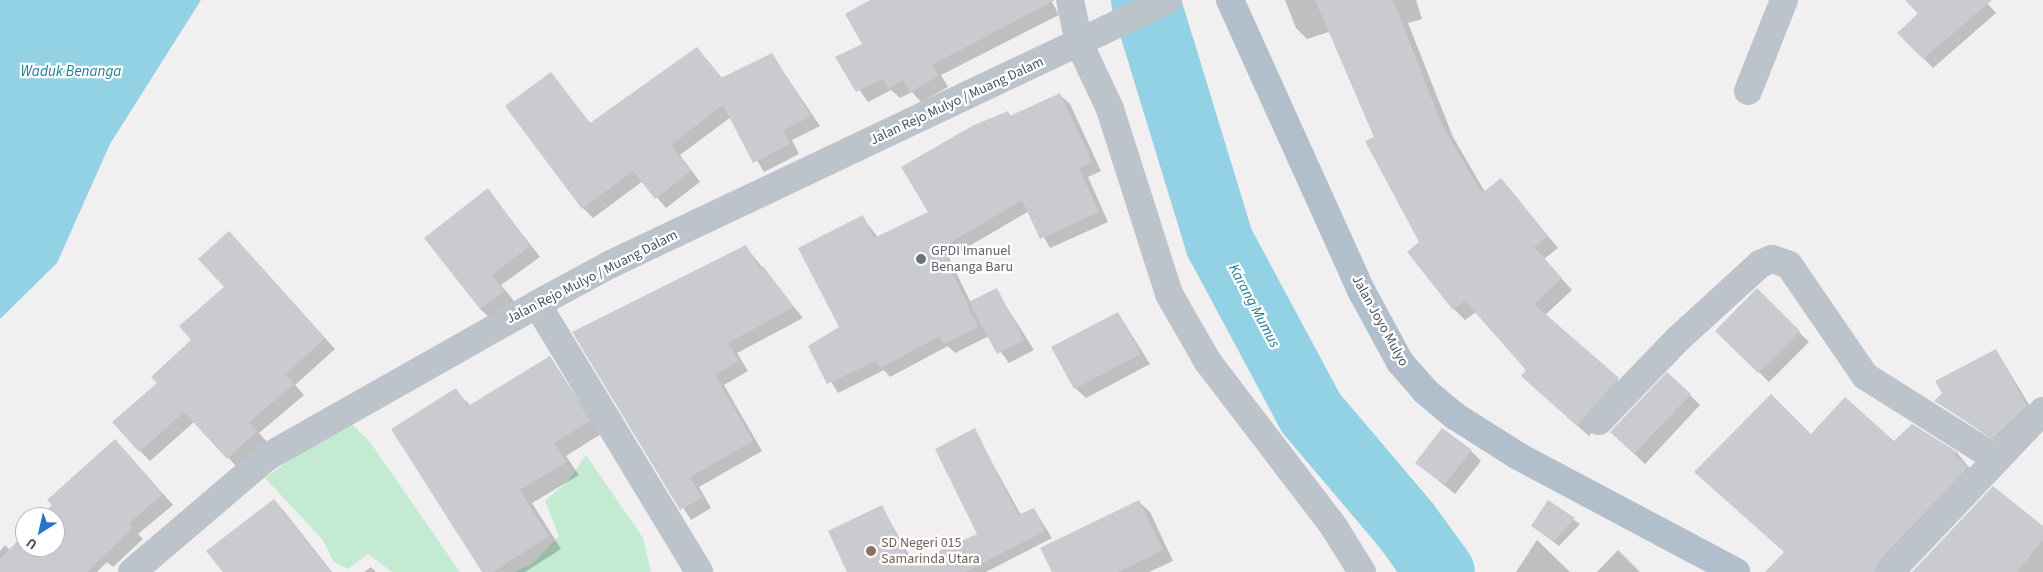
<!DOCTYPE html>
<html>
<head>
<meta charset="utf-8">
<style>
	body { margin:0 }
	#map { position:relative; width:2043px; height:572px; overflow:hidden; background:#f1efef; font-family:"Source Sans 3",sans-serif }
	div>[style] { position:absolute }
	.green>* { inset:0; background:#c2ebd2 }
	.water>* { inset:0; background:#93d2e4 }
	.shadow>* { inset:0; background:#0003 }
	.river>* { height:69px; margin:-34.5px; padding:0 34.5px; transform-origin:34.5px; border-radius:34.5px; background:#93d2e4 }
	.building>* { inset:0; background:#c9cbd1 }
	.minor>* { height:28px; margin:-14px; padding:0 14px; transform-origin:14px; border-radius:14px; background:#bcc3cb }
	.major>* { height:28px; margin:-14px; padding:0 14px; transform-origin:14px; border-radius:14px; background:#b1becb }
	.dots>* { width:14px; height:14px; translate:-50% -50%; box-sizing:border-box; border:2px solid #fff; border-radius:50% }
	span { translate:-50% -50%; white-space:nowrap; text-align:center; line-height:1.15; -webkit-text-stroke:4.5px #fff; paint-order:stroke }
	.street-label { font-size:14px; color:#49525b }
	.worship-label { font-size:14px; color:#5b616d }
	.left { translate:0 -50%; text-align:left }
	.education-label { font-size:14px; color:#785e54 }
	.water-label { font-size:15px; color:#1a809c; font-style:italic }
	.north { position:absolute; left:15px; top:507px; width:50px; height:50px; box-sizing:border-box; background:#fff; border:1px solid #b6babd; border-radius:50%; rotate:215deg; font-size:14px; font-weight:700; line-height:20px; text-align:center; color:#49525b }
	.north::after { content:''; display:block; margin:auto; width:18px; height:22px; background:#2a71d0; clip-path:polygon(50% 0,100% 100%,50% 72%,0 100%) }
</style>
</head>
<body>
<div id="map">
	<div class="green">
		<i style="clip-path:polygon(350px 423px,370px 442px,460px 572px,392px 572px,368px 554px,348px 569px,333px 561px,323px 540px,265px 478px,323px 436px)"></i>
		<i style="clip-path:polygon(586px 455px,643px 538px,651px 572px,515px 572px,533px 563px,559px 536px,545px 501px,569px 480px)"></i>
	</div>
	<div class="water">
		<i style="clip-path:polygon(0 0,201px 0,110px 144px,57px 263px,0 319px)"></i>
	</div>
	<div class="shadow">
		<i style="clip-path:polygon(878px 0,1051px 0,1059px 15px,941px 75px,948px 87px,921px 102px,912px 92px,900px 98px,891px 90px,868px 102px,837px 58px,864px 44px)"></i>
		<i style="clip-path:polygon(1285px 0,1416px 0,1422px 19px,1408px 23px,1453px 137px,1485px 192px,1501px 179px,1558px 248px,1544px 259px,1572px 290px,1545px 315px,1629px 390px,1589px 436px,1523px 376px,1528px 370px,1476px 312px,1465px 320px,1454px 309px,1408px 252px,1421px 242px,1329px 32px,1307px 39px,1296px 28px)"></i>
		<i style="clip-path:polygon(1931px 0,1984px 0,1996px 13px,1933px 68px,1899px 33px)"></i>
		<i style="clip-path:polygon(697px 48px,723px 79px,772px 55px,820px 126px,792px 140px,799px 154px,764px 172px,731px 117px,680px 155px,700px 182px,666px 208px,643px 181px,593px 218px,583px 208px,551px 74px,591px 124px)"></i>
		<i style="clip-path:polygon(1060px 95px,1070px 104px,1101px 171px,1088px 177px,1108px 222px,1050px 248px,1029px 211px,949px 258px,971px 303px,996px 290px,1034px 350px,1009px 363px,989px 336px,955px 353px,948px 346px,890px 377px,884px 370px,838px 393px,810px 347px,840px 327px,862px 217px,878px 237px,930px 213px,1008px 113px,1012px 117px)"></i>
		<i style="clip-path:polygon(488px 190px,540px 257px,501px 285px,514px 301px,491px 319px,480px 309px)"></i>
		<i style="clip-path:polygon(239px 243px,335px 349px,295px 385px,304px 395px,259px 433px,267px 442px,238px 468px,194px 422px,150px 461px,140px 451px,159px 383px,193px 340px,225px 287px)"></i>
		<i style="clip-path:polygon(746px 247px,803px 318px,737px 353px,748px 371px,724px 385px,762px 451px,699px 487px,711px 508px,691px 520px,574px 333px)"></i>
		<i style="clip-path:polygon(1757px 290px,1809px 342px,1769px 382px,1717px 331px)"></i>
		<i style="clip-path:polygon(1118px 313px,1150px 364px,1086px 398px,1075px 388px)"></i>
		<i style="clip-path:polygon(1996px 350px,2036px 416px,2004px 447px,1936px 401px)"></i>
		<i style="clip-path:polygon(550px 357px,601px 434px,566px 456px,579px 475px,532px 503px,561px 549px,525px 572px,484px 572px,455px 390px,471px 406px)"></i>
		<i style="clip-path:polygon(1690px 395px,1700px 405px,1645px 464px,1622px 442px)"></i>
		<i style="clip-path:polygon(1912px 425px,1958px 454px,1978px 478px,1889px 572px,1793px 572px,1786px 552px,1811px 436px,1894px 443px)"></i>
		<i style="clip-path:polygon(974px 430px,1021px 515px,1034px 509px,1052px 538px,986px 572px,849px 572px,882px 507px,914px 564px,979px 534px)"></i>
		<i style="clip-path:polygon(125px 451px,173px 505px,138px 534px,143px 539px,113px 567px,107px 562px,97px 572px,0 572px,0 551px,5px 545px,10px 550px,25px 535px,25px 547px,55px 547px,55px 517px,43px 517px)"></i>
		<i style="clip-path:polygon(1471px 451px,1481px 461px,1455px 494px,1417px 463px)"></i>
		<i style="clip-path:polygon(273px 500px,284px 511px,332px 572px,224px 572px)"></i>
		<i style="clip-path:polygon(1139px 502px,1150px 512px,1173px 561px,1149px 572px,1053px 572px)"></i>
		<i style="clip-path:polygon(1548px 502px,1580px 524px,1559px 546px,1532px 526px)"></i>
		<i style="clip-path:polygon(2043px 527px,2043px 572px,1913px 572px)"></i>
		<i style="clip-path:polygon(1537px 540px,1570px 572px,1516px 572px)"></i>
		<i style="clip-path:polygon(1618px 550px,1640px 572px,1597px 572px)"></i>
		<i style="clip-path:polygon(371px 567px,376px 572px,364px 572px)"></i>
	</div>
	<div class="river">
		<i style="left:1145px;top:0;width:253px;rotate:73deg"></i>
		<i style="left:1219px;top:242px;width:193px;rotate:61.8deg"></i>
		<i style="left:1310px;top:412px;width:147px;rotate:49.7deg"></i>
		<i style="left:1405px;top:524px;width:59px;rotate:53.9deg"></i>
	</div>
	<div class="building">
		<i style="clip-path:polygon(870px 0,1055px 0,932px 65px,938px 76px,910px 92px,903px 80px,888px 89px,883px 79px,856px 92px,835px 57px,862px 44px,845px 14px)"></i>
		<i style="clip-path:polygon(1315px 0,1393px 0,1442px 125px,1482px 193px,1501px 178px,1548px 236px,1534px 247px,1562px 278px,1534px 304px,1619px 378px,1577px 426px,1521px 376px,1526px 370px,1465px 301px,1453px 310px,1407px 252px,1419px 242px,1365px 141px,1374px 137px)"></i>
		<i style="clip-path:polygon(1905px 0,1992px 0,1923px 59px,1897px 33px,1918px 14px)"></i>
		<i style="clip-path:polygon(697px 47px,721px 78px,772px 53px,811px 116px,783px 130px,790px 144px,753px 163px,723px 105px,671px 145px,691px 171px,655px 199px,633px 171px,582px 209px,505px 106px,551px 72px,590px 123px)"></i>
		<i style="clip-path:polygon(1060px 93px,1092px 162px,1079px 168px,1099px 212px,1040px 239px,1022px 200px,941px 248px,978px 327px,944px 344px,940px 336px,880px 368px,876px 361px,827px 384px,808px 346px,839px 327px,798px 248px,863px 215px,874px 238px,928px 212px,901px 167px,972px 126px,1008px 111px,1010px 116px)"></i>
		<i style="clip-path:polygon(488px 188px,530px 246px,492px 275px,504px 291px,480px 309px,424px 238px)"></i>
		<i style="clip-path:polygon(229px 231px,325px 338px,286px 374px,294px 384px,249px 422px,257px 431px,227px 459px,184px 412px,139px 452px,112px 422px,157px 383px,151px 377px,191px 340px,179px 326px,224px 287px,198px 259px)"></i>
		<i style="clip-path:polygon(746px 245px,759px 268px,763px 266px,794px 307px,728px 343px,739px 361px,715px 375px,753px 441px,690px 477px,702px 498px,680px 510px,572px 332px)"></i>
		<i style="clip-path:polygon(997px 288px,1024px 340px,997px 354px,969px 302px)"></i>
		<i style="clip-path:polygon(1757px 288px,1800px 331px,1758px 373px,1715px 331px)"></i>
		<i style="clip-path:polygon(1118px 312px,1141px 354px,1074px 389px,1051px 347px)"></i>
		<i style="clip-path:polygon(1996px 349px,2027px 406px,1993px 438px,1934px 401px,1942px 393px,1935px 381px)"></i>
		<i style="clip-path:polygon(550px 356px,590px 421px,554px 443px,567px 462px,520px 490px,549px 536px,493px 572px,482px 572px,391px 429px,456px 388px,468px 406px)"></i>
		<i style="clip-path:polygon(1667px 372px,1691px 394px,1634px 454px,1610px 432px)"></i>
		<i style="clip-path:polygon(1771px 394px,1811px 434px,1845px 397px,1894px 441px,1912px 424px,1959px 453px,1954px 455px,1968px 467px,1879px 561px,1875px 572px,1765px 572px,1784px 552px,1694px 472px)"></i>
		<i style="clip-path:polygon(975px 428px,1018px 515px,1034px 508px,1045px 531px,965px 572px,847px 572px,828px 531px,882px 505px,911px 564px,977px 534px,935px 449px)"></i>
		<i style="clip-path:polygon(1442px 428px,1472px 450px,1444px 485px,1415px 463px)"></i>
		<i style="clip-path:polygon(115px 439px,163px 494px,129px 523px,133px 528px,87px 572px,0 572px,0 559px,25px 533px,25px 547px,55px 547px,55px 517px,41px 517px,52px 505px,47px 500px)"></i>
		<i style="clip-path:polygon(1993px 486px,2043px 526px,2043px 540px,2017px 572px,1912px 572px)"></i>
		<i style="clip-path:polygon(274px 499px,331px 572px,223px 572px,206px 551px)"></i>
		<i style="clip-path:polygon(1139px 500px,1163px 550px,1118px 572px,1052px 572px,1040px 548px)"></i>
		<i style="clip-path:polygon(1548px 500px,1575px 518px,1554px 541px,1531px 526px)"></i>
	</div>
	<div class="minor">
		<i style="left:1070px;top:0;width:44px;rotate:78.2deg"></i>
		<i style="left:1079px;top:43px;width:73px;rotate:64.8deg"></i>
		<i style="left:1110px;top:109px;width:194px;rotate:72.3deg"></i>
		<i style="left:1169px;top:294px;width:78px;rotate:60.2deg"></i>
		<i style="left:1208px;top:362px;width:208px;rotate:52.6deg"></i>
		<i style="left:1334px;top:527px;width:53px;rotate:58.1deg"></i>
		<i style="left:1748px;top:91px;width:98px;rotate:-68.4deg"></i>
		<i style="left:537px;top:304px;width:313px;rotate:58.8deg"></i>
		<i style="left:1599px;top:421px;width:115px;rotate:-46.1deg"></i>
		<i style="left:1679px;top:338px;width:110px;rotate:-42.4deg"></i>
		<i style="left:1760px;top:264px;width:13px;rotate:-23deg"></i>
		<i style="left:1772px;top:259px;width:18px;rotate:19deg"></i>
		<i style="left:1789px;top:265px;width:135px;rotate:55.6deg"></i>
		<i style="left:1865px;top:376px;width:156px;rotate:32.2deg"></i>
		<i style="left:132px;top:572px;width:177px;rotate:-40.4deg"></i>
		<i style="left:267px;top:457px;width:310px;rotate:-29.5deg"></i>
		<i style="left:537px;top:304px;width:84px;rotate:-28.4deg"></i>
		<i style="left:611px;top:264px;width:616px;rotate:-25.36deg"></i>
		<i style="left:1890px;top:572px;width:222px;rotate:-46.5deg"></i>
	</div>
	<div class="major">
		<i style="left:1230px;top:0;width:320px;rotate:65.7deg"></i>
		<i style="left:1362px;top:292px;width:80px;rotate:61.5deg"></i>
		<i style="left:1400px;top:362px;width:38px;rotate:49deg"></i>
		<i style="left:1425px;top:391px;width:39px;rotate:40deg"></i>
		<i style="left:1455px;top:416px;width:75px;rotate:32.4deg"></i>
		<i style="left:1518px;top:456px;width:247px;rotate:28deg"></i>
	</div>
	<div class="dots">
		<i style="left:921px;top:259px;background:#6b7280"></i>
		<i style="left:871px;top:551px;background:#8d6e63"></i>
	</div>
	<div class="street-label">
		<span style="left:957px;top:101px;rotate:-25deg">Jalan Rejo Mulyo / Muang Dalam</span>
		<span style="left:592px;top:277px;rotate:-27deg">Jalan Rejo Mulyo / Muang Dalam</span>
		<span style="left:1380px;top:321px;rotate:61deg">Jalan Joyo Mulyo</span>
	</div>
	<div class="worship-label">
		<span class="left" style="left:931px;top:259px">GPDI Imanuel<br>Benanga Baru</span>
	</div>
	<div class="education-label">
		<span class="left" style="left:881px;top:551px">SD Negeri 015<br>Samarinda Utara</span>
	</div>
	<div class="water-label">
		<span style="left:71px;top:72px">Waduk Benanga</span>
		<span style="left:1254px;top:306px;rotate:62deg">Karang Mumus</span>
	</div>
	<div class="north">U</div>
</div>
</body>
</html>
